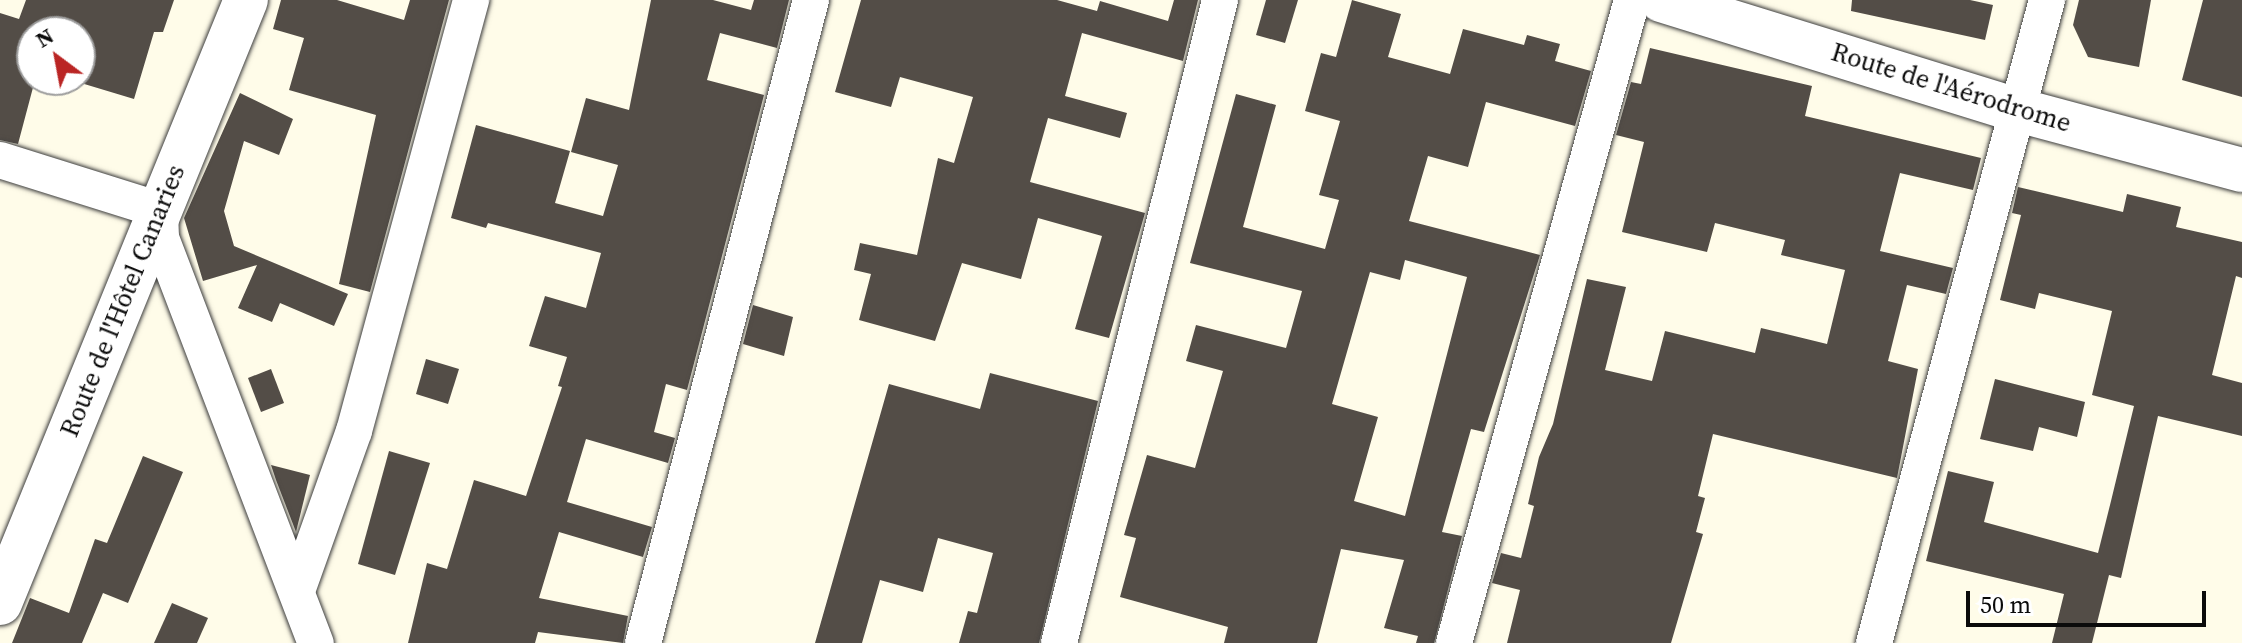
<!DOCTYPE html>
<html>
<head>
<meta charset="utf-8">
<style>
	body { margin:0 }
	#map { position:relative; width:2242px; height:643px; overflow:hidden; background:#fffce9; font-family:"Source Serif 4",serif }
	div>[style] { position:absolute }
	.building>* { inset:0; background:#534d47 }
	.roads { filter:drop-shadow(0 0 2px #3e3e3e) drop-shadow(0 0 2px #3e3e3e) }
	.minor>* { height:36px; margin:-18px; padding:0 18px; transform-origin:18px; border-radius:18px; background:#fff }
	.tertiary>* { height:44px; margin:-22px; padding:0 22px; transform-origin:22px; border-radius:22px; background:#fff }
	span { translate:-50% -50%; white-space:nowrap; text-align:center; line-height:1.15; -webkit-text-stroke:8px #fff; paint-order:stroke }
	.street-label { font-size:26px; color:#0b0b0b }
	.north { position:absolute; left:16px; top:16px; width:80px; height:80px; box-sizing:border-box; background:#fff; border:2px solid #9d9d9d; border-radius:50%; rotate:328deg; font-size:22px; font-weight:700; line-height:32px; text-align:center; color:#0b0b0b }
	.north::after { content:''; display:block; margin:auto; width:28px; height:36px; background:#ba2524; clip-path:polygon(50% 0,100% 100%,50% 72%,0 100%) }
	.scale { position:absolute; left:1966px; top:591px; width:240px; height:36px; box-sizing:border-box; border:4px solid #0b0b0b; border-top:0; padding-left:10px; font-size:24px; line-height:28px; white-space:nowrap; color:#0b0b0b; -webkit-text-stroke:6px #fff; paint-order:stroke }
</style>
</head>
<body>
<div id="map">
	<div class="building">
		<i style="clip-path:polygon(26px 0,174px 0,163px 32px,154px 32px,134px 99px,71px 80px,80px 80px,80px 32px,32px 32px,35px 80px,18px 144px,0 140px,0 13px,19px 19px)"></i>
		<i style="clip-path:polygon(281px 0,337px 0,404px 20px,410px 0,449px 0,370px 292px,339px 284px,376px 115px,289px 90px,304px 38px,273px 29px)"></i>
		<i style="clip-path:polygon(651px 0,713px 0,751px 10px,754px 0,789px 0,777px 48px,720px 33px,707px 80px,764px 95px,687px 390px,666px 384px,654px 432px,675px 438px,668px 463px,586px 439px,567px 502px,652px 527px,643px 557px,559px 532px,539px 598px,628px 616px,623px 643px,538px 632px,535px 643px,408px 643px,427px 563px,447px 569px,474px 480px,526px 496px,562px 387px,558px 386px,567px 357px,529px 346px,545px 296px,586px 308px,601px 253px,488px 223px,486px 228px,451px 218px,476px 125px,570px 151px,555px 203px,603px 216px,618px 165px,571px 152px,586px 98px,629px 110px)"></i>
		<i style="clip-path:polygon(861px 0,1057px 0,1097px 11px,1100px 1px,1168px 21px,1174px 0,1198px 0,1183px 61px,1082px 33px,1065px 96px,1127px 113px,1120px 138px,1048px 118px,1030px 182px,1145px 213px,1109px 338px,1075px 329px,1102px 236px,1038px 218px,1021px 279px,962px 263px,935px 341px,859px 320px,871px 274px,854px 270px,860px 243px,917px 255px,938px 158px,954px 163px,973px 97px,900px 77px,891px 107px,835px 92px)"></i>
		<i style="clip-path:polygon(1266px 0,1298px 0,1285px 43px,1256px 35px)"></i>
		<i style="clip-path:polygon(evenodd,1352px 0,1401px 14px,1388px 57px,1450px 74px,1463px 29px,1524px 45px,1527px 35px,1560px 44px,1555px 61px,1591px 71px,1575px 126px,1486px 102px,1468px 167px,1428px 156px,1409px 221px,1540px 255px,1484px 432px,1471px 429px,1442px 532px,1462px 536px,1434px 643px,1416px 643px,1418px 636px,1384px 628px,1404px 560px,1341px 549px,1317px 643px,1224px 643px,1228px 627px,1120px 597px,1136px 538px,1124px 535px,1147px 455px,1195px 468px,1223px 371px,1186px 361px,1196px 325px,1286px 348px,1302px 291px,1190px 263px,1236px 94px,1276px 105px,1243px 227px,1325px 249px,1339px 200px,1319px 195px,1340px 121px,1305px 111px,1321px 53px,1336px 57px,1352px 0,1405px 260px,1467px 277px,1405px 516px,1354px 501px,1378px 417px,1332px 404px,1370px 272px,1400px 280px,1405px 260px)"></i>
		<i style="clip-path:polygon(1852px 0,1970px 0,1993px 5px,1985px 40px,1851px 11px)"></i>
		<i style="clip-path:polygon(2079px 0,2151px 0,2139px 67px,2088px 57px,2073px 25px)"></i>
		<i style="clip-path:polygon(2203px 0,2242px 0,2242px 97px,2182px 80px)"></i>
		<i style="clip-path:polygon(1650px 48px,1812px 86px,1805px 116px,1981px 158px,1973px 190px,1900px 173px,1880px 251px,1953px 268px,1946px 294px,1907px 285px,1888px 361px,1918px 369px,1897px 478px,1713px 434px,1698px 496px,1705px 498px,1696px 532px,1703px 534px,1671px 643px,1507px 643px,1520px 590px,1492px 583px,1501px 553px,1521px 558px,1534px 506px,1528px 504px,1539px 457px,1553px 424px,1587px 279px,1626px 287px,1605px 370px,1652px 381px,1665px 331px,1755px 353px,1761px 328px,1827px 344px,1845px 270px,1781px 255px,1785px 240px,1715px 223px,1707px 252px,1622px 232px,1644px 142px,1616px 135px,1631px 82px,1641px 84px)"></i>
		<i style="clip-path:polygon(240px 93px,293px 119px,279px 155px,244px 141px,224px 211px,234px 246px,348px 294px,334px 326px,280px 303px,272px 322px,238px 308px,257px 265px,203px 281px,184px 218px)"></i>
		<i style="clip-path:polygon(2018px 187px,2123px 212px,2127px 194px,2181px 207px,2176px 227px,2242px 242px,2242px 278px,2236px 276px,2212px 375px,2242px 383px,2242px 436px,2158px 416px,2121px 578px,2109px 575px,2092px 643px,2052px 643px,2064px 594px,1926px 561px,1948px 471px,1994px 482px,1984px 522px,2098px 553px,2111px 501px,2134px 406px,2092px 395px,2112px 311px,2039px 293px,2035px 309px,2000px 300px,2021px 215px,2012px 213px)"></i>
		<i style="clip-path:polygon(753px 305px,793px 317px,784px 356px,743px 344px)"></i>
		<i style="clip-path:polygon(426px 359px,459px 369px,448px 404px,416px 394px)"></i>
		<i style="clip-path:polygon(271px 369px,284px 403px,261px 412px,248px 378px)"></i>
		<i style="clip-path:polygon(990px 373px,1098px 401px,1039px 643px,959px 643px,968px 611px,977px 613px,993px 553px,938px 538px,923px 592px,880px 580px,862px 643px,815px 643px,889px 384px,980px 409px)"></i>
		<i style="clip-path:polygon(1995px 379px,2085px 402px,2077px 437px,2039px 427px,2033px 451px,1980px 439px)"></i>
		<i style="clip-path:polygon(389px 451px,430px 463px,395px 575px,358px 564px)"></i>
		<i style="clip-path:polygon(143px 456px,183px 472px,128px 603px,103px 593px,82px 643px,12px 643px,30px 598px,69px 613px,95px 539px,107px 543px)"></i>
		<i style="clip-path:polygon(271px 465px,310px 475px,296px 532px,276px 480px)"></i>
		<i style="clip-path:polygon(172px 603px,208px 618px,197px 643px,154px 643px)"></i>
	</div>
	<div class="roads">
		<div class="minor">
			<i style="left:0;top:160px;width:168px;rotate:17.4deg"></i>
			<i style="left:160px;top:210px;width:28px;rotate:88deg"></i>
			<i style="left:161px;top:238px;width:434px;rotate:69.1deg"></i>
			<i style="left:297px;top:591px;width:170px;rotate:-70.4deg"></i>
			<i style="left:354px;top:431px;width:447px;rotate:-74.8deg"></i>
			<i style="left:643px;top:643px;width:665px;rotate:-75.36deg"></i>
			<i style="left:1059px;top:643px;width:663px;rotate:-75.94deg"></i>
			<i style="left:1454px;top:643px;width:667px;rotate:-74.53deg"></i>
			<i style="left:1874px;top:643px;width:666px;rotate:-74.94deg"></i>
		</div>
		<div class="tertiary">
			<i style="left:1661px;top:0;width:369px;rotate:17.2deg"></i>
			<i style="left:2014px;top:109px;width:236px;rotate:15deg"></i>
			<i style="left:0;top:603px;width:651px;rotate:-67.81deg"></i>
		</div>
	</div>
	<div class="street-label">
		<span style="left:1951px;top:88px;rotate:17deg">Route de l'Aérodrome</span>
		<span style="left:123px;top:301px;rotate:-68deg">Route de l'Hôtel Canaries</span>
	</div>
	<div class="north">N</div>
	<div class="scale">50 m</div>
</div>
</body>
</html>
